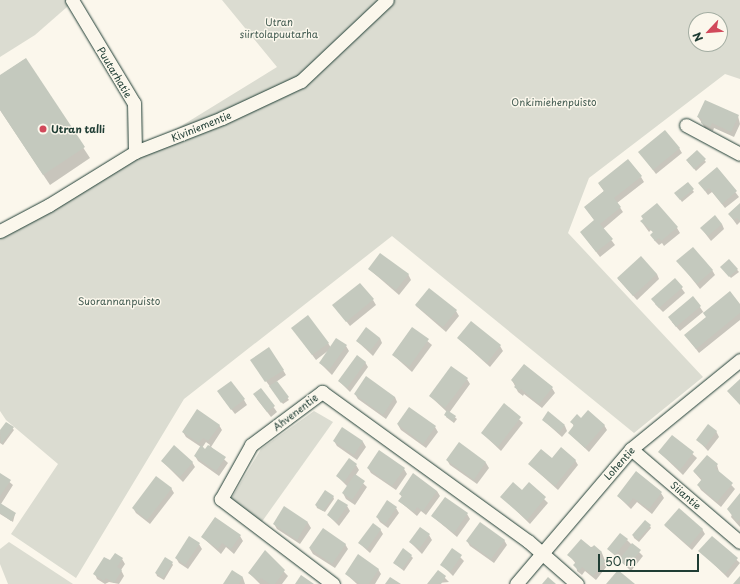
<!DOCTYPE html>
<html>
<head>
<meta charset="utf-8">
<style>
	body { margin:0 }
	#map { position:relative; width:740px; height:584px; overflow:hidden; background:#fbf7ec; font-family:"Playpen Sans",sans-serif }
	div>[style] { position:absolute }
	.green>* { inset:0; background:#dbdcd1 }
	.shadow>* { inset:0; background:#0003 }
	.building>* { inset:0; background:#c4c9be }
	.roads { filter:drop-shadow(0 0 1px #1f3d34) drop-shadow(0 0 1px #1f3d34) }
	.minor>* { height:13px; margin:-6.5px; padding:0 6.5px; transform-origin:6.5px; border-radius:6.5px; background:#fbf7ec }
	.dots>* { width:11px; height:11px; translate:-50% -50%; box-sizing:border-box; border:2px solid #fbf7ec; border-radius:50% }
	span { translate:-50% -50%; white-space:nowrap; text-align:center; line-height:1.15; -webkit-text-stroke:3px #fbf7ec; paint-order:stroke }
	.park-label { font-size:10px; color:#455d53 }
	.street-label { font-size:10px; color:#1f3d34 }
	.poi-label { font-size:10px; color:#1f3d34; font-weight:700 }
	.left { translate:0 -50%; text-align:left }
	.north { position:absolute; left:688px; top:12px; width:40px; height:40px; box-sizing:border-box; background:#fbf7ec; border:1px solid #a3ada2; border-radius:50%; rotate:244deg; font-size:11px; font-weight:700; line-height:16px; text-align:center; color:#1f3d34 }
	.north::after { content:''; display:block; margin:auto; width:14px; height:18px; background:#d1495b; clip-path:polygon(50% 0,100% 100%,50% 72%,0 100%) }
	.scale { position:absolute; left:598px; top:554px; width:101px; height:18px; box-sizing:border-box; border:2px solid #1f3d34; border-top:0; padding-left:5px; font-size:12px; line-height:14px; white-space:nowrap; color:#1f3d34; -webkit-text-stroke:3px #fbf7ec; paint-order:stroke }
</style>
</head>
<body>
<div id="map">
	<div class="green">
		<i style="clip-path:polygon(0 0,75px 0,35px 35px,0 57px)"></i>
		<i style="clip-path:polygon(evenodd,222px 0,740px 0,740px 79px,725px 74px,589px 178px,568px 233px,703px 377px,634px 433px,392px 236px,184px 399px,76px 578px,11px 534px,58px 464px,6px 420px,0 411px,0 233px,134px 155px,277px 67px,222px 0,696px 20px,720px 20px,720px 44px,696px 44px,696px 20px)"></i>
		<i style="clip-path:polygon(314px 411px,333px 422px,261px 523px,231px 499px,261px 449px)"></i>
		<i style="clip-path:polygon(9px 542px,73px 584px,8px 584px,0 564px,0 549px)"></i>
	</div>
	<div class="shadow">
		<i style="clip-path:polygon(25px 59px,90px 158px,50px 185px,0 110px,0 76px)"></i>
		<i style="clip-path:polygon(738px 116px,740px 124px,734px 137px,714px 128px,713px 131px,705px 128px,698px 117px)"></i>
		<i style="clip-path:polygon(679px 148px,682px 153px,656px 174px,643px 157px)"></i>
		<i style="clip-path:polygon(697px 151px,706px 162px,696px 171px,688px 162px)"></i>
		<i style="clip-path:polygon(717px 168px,739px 197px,725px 208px,712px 192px,708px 195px,699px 183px)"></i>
		<i style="clip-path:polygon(641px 177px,644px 182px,617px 203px,623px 212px,603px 229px,615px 245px,600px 257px,581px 232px,595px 221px,585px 207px,604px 191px,599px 184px)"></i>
		<i style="clip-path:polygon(687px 183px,694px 192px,682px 202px,677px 195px)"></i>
		<i style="clip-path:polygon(740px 204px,740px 222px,737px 225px,729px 214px)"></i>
		<i style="clip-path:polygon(641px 221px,677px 228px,680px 233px,664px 246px,662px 243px,659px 245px,654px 240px,654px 233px,651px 230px,649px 232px)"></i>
		<i style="clip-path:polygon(722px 224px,724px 229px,711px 241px,701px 228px)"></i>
		<i style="clip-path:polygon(729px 260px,739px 272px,731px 278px,723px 269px)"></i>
		<i style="clip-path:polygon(678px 261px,712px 270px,715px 275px,700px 289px)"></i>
		<i style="clip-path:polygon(369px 269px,408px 274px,411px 280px,399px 295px)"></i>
		<i style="clip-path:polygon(657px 274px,659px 279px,637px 300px,618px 279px)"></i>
		<i style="clip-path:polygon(675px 279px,685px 293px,663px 312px,655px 304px)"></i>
		<i style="clip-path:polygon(693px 297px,704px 313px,740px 306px,740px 320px,699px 353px,689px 340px,707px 318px,703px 312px,680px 331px,672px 322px)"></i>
		<i style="clip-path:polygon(373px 300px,376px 305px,350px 326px,334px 306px)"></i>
		<i style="clip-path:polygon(416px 306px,456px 311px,459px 316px,446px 332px)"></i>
		<i style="clip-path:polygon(412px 328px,432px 345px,412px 372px,393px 355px)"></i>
		<i style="clip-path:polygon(296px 333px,328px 343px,331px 348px,346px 346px,349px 351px,332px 375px,320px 363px,329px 350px,316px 360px)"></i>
		<i style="clip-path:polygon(380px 338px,382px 343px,373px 356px,357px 341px)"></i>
		<i style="clip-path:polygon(458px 338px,500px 346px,503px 351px,490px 367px)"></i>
		<i style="clip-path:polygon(365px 362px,368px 367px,350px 392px,339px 381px)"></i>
		<i style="clip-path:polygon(254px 365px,283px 370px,286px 375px,276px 382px,289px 400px,283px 404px)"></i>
		<i style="clip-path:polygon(467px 379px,470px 384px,449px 413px,457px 419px,454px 423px,446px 417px,447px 412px,430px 396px)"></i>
		<i style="clip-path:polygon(512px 380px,552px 388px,555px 393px,542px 408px,524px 394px,523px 396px,518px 392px)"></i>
		<i style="clip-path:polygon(261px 389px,277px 412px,271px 417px,257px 399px)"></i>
		<i style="clip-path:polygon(355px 394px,395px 397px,397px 402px,386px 419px,358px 399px)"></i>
		<i style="clip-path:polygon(221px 396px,244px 400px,247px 405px,235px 414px)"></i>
		<i style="clip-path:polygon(504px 405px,523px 423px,501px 451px,482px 433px)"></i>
		<i style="clip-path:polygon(581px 419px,604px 425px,607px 430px,589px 452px,569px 433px,574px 427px,572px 422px)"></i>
		<i style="clip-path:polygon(543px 420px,565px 426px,567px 431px,562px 437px)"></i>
		<i style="clip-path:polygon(7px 423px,14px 430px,3px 445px,0 443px,0 432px)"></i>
		<i style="clip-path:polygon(evenodd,219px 425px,222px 430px,211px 447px,228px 463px,219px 476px,198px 461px,195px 456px,201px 447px,186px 437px,183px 432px,219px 425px,206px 442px,210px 445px,206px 450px,202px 448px,206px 442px)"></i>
		<i style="clip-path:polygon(398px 425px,435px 427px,438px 432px,426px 448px,401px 430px)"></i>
		<i style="clip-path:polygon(343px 429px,363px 442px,366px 447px,357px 460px,337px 446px,334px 441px)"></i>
		<i style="clip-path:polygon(716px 431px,719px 437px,708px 451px,698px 440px)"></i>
		<i style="clip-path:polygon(672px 436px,697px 458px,683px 475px,659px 452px)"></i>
		<i style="clip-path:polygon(459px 444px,486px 463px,489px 468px,477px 484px,450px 465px,447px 460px)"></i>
		<i style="clip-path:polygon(707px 456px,717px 465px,719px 472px,735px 489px,721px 507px,701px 490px,698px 485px,702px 481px,694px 472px)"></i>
		<i style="clip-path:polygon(552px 460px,575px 460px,578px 465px,558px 490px,529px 464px)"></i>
		<i style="clip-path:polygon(162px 461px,192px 462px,195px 467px,183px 482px)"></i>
		<i style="clip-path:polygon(356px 465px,359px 470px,355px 476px,367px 487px,355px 505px,346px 499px,343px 493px,348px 487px,337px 476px)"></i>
		<i style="clip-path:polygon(368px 468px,404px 469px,407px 474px,396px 490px,371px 473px)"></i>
		<i style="clip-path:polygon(0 474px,13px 485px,1px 504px,15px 514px,13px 522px,0 514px)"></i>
		<i style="clip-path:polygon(529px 484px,548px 503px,530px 524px,502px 497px,522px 492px)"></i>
		<i style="clip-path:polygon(171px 488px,174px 493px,150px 524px,136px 513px,133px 508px)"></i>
		<i style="clip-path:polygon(437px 491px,440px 496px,426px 515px,421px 511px,417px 516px,399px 501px,402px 497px,400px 494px)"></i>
		<i style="clip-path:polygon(661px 493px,664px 498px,652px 514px,637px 502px,631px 509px,618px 496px)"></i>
		<i style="clip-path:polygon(740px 495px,740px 527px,731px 517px)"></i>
		<i style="clip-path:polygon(333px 496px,334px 499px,325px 512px,317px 508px,316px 505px)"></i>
		<i style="clip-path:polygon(347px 506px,350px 511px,339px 526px,328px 515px)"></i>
		<i style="clip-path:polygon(285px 508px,308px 523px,311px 528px,300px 544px,277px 529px,274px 524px)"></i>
		<i style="clip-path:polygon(396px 508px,399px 513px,388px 528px,380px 522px,377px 517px)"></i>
		<i style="clip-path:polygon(467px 514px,470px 519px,457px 537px,432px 516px)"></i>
		<i style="clip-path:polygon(650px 526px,651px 528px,639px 542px,634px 538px,633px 535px)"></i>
		<i style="clip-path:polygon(665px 526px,702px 529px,705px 534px,692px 550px)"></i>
		<i style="clip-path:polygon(380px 529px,383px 534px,370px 553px,359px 543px)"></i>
		<i style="clip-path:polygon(429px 535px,432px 540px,422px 554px,410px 542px)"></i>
		<i style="clip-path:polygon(240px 536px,243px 541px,234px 554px,226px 547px,221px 554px,202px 537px)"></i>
		<i style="clip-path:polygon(712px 537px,740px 563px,728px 578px,700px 551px)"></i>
		<i style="clip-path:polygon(504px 540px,507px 545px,494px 563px,470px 546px,467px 541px)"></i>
		<i style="clip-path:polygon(627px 540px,643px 556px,631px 571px,608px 549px)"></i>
		<i style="clip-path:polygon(199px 544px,202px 549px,188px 569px,179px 563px,176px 558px)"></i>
		<i style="clip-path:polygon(345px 544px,348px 549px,335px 568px,313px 554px,310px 549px)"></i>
		<i style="clip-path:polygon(594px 546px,602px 553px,607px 566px,596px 580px,585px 571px,582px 575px,577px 571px,576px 564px,569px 555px)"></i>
		<i style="clip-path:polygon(453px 550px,464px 561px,453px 576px,442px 565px)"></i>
		<i style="clip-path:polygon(265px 552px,288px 576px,282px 584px,260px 584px,249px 573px)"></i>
		<i style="clip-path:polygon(411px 556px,413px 558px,404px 571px,394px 563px)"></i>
		<i style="clip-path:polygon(122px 559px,125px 564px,121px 570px,124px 576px,119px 584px,109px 582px,105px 584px,97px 579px,95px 574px,110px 562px)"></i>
		<i style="clip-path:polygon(172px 563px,173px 565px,164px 580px,157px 576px,156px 573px)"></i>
		<i style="clip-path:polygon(378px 569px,381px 574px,375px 584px,357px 584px,346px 574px)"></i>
		<i style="clip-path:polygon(438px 571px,449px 582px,428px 584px)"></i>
		<i style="clip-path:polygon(233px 572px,243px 578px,245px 584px,225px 584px)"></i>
	</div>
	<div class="building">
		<i style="clip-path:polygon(26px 58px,85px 147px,43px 175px,0 110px,0 75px)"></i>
		<i style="clip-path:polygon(705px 100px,739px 115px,731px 132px,712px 123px,710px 127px,701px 123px,702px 119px,697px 117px)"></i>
		<i style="clip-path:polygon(665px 130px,680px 148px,653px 170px,638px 152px)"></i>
		<i style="clip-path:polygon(697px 150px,706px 159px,694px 169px,686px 160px)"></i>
		<i style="clip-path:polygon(628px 159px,642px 176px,614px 198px,621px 207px,600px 224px,613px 239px,596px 252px,580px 232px,594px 220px,584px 207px,604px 191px,598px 183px)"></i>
		<i style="clip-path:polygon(717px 167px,737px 191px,722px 204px,709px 188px,705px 191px,698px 183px)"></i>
		<i style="clip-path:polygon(688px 182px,694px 189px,680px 200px,674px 193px)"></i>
		<i style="clip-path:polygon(657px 203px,678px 227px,661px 241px,659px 238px,655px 241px,650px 235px,653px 232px,640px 221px,643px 219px,641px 216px)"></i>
		<i style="clip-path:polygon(740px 203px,740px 221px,737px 218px,734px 220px,728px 214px)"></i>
		<i style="clip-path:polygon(715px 215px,722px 224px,708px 236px,700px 228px)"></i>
		<i style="clip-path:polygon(693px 247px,713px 270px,697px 284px,676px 261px)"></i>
		<i style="clip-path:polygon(380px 253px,409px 274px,396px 290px,368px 269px)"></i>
		<i style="clip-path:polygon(641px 256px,657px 274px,633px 296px,617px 278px)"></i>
		<i style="clip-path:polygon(729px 259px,738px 269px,729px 277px,720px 267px)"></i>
		<i style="clip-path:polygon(675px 278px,683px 287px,659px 308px,651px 299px)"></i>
		<i style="clip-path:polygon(360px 283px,374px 299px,346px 322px,332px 305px)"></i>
		<i style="clip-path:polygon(429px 288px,457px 310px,443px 327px,415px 305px)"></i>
		<i style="clip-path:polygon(730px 291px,740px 304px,740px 313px,696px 349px,684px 335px,706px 317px,703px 313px)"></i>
		<i style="clip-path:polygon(693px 296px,701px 306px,676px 327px,668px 317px)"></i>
		<i style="clip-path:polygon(308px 315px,329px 343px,312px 355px,291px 328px)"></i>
		<i style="clip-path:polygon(471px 321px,501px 345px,487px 363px,457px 338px)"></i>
		<i style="clip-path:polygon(366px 327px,380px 338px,370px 351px,356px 341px)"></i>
		<i style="clip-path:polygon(412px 327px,429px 339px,409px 367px,392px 355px)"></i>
		<i style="clip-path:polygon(336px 338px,347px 345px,329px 370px,319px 363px)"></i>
		<i style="clip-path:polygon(269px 347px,284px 370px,265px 382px,250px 360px)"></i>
		<i style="clip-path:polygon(357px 355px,366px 362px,347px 388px,338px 381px)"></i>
		<i style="clip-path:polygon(524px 364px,553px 387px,539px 404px,521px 389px,519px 391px,514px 387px,516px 385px,511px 380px)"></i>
		<i style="clip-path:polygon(451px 366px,468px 378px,445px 408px,429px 396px)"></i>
		<i style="clip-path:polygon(366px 376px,395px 397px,383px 415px,354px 394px)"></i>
		<i style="clip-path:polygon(740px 379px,740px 405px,727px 391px)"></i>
		<i style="clip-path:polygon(231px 381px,245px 399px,231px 410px,217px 391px)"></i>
		<i style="clip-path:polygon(277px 381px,289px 397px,281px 403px,269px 386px)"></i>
		<i style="clip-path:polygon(261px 388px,275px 406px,267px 412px,253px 394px)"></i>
		<i style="clip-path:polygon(504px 403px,521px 417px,498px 447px,481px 433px)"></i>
		<i style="clip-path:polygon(409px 407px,436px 426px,423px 444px,397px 424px)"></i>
		<i style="clip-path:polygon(197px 409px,220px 425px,208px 441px,203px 438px,199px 443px,182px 432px)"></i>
		<i style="clip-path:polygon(447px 410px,456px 416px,453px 421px,444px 415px)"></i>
		<i style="clip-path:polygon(588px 410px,605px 425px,585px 448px,568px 433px,574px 425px,570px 422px,577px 414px,581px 418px)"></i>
		<i style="clip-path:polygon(548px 411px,565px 425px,559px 433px,542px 420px)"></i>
		<i style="clip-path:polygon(6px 422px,14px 427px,1px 444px,0 430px)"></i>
		<i style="clip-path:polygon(708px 424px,717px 431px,705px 447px,696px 440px)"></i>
		<i style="clip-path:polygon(342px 427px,363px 441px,354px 455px,333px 441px)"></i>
		<i style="clip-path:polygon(672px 435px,694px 452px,680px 470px,658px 452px)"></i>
		<i style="clip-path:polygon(459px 442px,486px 462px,474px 480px,446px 460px)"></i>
		<i style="clip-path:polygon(174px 445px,193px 462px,180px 477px,161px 461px)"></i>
		<i style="clip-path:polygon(201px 445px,205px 449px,208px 445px,226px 457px,216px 471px,194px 456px)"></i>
		<i style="clip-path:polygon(561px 447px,576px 460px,555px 486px,528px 464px,541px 449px,552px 458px)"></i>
		<i style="clip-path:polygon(379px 450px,405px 468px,392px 486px,367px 468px)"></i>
		<i style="clip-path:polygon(707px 455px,718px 464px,715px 468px,733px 483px,717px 502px,697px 485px,702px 479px,693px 471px)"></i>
		<i style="clip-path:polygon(349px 458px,357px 464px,344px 482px,336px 476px)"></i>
		<i style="clip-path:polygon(636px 471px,662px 492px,649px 509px,633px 498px,628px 505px,617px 496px)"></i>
		<i style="clip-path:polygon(0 473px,11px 480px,0 496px)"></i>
		<i style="clip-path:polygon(413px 473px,437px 491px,423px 511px,417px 507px,414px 512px,398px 501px,402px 496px,399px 494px)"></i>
		<i style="clip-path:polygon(355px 474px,365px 481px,352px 500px,342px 493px)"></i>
		<i style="clip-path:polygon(156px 476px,172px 488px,147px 520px,132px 508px)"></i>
		<i style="clip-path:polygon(513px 482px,522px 490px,529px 482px,546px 497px,527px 520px,500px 497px)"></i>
		<i style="clip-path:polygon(325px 490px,334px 496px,323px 511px,315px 505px)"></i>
		<i style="clip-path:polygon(740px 493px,740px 519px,737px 522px,727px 509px)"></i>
		<i style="clip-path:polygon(445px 497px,468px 513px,454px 533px,431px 516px)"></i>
		<i style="clip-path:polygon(338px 499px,348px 505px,336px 522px,327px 515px)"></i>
		<i style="clip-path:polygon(387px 500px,397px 507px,385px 524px,376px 517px)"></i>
		<i style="clip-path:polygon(0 503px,16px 513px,11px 521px,0 513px)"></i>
		<i style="clip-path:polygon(284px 506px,308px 522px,297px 540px,273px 524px)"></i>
		<i style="clip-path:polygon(679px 508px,703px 529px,689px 546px,664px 525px)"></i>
		<i style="clip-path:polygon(215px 517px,241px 535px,231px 549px,222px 543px,218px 549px,201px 537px)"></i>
		<i style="clip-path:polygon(645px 520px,651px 525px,638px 540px,632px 535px)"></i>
		<i style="clip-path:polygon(480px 522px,505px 540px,491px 559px,466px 541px)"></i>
		<i style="clip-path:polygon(373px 523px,381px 529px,367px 549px,358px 543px)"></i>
		<i style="clip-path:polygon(420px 527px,430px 534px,419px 549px,409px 542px)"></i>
		<i style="clip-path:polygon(323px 528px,346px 544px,332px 564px,309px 548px)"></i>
		<i style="clip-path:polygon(620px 533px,628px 539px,615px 555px,607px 549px)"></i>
		<i style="clip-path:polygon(189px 536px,200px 543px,185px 565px,175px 558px)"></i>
		<i style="clip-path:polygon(712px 536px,738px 558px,725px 574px,698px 551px)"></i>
		<i style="clip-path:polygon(581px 539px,592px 548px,594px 545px,602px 552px,599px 556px,605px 561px,593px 576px,582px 567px,579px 571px,573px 565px,576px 562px,567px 555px)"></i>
		<i style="clip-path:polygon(632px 543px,641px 550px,627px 567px,619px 560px)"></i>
		<i style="clip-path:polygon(403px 548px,412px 555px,402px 569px,393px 563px)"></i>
		<i style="clip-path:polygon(452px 548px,462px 555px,450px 572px,440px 565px)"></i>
		<i style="clip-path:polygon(265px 550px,285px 570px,275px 584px,270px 584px,261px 578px,259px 581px,248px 573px)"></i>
		<i style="clip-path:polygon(115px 553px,123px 558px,117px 567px,122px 570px,114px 583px,106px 578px,104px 581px,93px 574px,104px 557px,110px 560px)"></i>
		<i style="clip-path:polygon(358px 554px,379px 569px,369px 584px,360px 584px,345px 574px)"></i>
		<i style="clip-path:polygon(165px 557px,173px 562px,163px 578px,155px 573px)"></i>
		<i style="clip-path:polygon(232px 570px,243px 577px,239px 584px,223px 584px)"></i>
		<i style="clip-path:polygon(438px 570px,446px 576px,441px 584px,427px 584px)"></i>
		<i style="clip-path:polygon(618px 570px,635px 584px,606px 584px)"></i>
		<i style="clip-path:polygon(301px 575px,314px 584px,295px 584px)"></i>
		<i style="clip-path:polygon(740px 576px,740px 584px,733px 584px)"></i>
		<i style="clip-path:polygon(390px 577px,401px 584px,385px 584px)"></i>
		<i style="clip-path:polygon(548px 577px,556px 584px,542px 584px)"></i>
	</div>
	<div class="roads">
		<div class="minor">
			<i style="left:72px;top:0;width:120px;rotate:59deg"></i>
			<i style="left:134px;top:103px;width:49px;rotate:88.8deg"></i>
			<i style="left:686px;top:125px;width:61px;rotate:28.2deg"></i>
			<i style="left:0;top:231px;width:55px;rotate:-28deg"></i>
			<i style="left:49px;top:205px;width:101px;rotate:-31.6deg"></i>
			<i style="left:135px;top:152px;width:93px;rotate:-21.3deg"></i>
			<i style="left:222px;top:118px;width:87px;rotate:-25.1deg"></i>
			<i style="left:301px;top:81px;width:118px;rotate:-43.3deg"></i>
			<i style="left:631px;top:449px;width:143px;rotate:40.5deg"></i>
			<i style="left:333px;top:584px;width:141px;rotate:-142.8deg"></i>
			<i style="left:221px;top:499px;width:62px;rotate:-60.9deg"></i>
			<i style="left:251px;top:445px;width:89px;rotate:-36.7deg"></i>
			<i style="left:322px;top:392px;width:254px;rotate:35.9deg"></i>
			<i style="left:528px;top:541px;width:65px;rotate:41.3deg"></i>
			<i style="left:516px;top:584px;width:177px;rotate:-49.6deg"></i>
			<i style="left:631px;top:449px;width:141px;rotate:-39.2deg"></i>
		</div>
	</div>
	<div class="dots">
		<i style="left:43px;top:129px;background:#d1495b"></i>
	</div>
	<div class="park-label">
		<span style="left:279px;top:27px">Utran<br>siirtolapuutarha</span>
		<span style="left:554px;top:102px">Onkimiehenpuisto</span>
		<span style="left:119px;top:301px">Suorannanpuisto</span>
	</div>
	<div class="street-label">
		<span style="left:115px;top:72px;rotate:59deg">Puutarhatie</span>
		<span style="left:201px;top:126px;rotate:-22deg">Kiviniementie</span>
		<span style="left:295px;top:412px;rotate:-37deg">Ahvenentie</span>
		<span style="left:619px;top:463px;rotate:-48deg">Lohentie</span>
		<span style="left:686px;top:495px;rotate:41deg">Siiantie</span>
	</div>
	<div class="poi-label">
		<span class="left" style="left:51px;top:129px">Utran talli</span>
	</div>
	<div class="north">N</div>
	<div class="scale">50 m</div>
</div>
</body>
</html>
